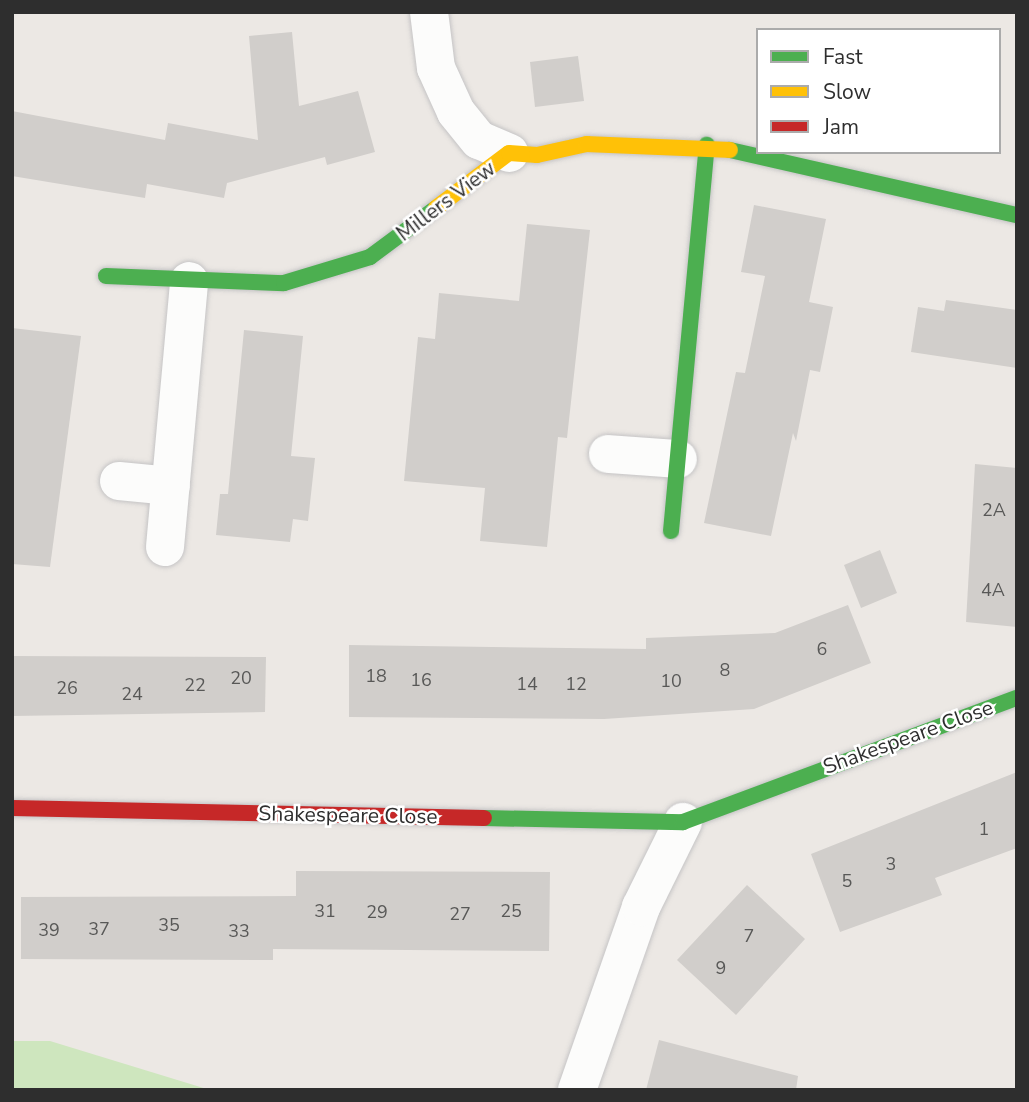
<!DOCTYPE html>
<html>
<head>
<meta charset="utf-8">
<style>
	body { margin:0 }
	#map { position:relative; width:1029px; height:1102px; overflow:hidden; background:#ece8e4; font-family:"Nunito Sans",sans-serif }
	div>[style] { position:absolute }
	.green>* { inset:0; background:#cee6be }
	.building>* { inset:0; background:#d1cecb }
	.roads { filter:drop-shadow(0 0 2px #c5c4c5) drop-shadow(0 0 2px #c5c4c5) }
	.street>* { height:38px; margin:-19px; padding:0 19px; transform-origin:19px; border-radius:19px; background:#fcfcfb }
	.fast>* { height:16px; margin:-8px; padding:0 8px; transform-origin:8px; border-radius:8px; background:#4caf50 }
	.slow>* { height:16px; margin:-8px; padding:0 8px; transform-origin:8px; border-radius:8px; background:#ffc107 }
	.jam>* { height:16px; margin:-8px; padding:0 8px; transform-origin:8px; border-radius:8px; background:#c62828 }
	span { translate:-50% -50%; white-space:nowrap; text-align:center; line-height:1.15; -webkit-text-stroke:5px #fff; paint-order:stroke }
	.number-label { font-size:18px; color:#585857 }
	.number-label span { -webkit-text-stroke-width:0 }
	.street-label { font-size:21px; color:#2e2e2e }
	.frame { position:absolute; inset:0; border:14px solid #2e2e2e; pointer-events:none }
	.legend { position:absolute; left:756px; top:28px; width:245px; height:126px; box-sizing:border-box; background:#fff; border:2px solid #ababab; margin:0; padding:9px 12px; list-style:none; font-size:21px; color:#2e2e2e }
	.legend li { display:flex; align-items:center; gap:14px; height:35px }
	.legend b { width:35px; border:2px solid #ababab }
</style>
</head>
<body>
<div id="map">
	<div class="green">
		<i style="clip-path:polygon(12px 1041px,50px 1041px,210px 1090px,12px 1090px)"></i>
	</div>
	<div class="building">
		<i style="clip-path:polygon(292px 32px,299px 106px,358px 91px,375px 152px,327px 165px,325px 157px,227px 183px,224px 198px,147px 184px,145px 198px,12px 176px,12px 111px,165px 140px,168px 123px,258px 140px,249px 36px)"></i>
		<i style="clip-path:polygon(578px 56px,584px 101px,535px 107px,530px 62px)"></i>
		<i style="clip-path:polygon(754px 205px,826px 219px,809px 302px,833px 307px,820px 372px,810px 370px,796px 441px,793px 433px,771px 536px,704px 523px,736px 372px,745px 373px,765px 276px,741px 272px)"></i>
		<i style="clip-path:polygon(527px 224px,590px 230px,567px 438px,558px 437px,547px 547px,480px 541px,485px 488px,404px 481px,418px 337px,435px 339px,439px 293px,519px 301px)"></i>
		<i style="clip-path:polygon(946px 300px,1017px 310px,1017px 368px,911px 352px,918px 307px,944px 311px)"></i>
		<i style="clip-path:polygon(12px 328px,81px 336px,50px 567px,12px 564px)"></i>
		<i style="clip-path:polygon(244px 330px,303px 336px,291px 456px,315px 458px,308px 521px,293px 519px,290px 542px,216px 535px,220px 494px,228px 494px)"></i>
		<i style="clip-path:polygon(975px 464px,1017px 468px,1017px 627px,966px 622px)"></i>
		<i style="clip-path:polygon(880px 550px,897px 593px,861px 608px,844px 565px)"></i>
		<i style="clip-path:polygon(848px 605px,871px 663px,754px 709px,604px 719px,349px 717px,349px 645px,646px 649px,646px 638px,775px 633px)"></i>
		<i style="clip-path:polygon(12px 656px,266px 657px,265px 712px,12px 716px)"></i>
		<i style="clip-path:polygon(1017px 772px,1017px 848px,935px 878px,942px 895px,840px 932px,811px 854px)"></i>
		<i style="clip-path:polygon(296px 871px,550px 872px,549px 951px,273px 949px,273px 960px,21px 959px,21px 897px,296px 896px)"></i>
		<i style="clip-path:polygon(747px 885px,805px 939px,736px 1015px,677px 960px)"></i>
		<i style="clip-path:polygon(659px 1040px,798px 1076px,796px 1090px,646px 1090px)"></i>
	</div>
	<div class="roads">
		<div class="street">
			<i style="left:429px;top:12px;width:56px;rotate:82.9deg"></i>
			<i style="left:436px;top:68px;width:48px;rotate:65.6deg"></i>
			<i style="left:456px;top:112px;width:36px;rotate:51deg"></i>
			<i style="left:479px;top:140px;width:33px;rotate:23deg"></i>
			<i style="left:608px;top:454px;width:70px;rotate:4.1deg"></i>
			<i style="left:119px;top:481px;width:52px;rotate:5.5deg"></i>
			<i style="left:165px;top:547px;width:267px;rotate:-84.8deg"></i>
			<i style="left:577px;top:1090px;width:194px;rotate:-70.7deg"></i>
			<i style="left:641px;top:907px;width:95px;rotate:-63.7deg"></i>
		</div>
		<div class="fast">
			<i style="left:730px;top:150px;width:294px;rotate:12.8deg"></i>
			<i style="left:106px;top:276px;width:178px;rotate:2.3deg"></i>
			<i style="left:284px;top:283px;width:90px;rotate:-16.8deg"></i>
			<i style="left:370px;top:257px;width:82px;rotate:-36.6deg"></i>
			<i style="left:671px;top:531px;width:388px;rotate:-84.7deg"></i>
			<i style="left:484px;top:818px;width:199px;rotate:1.2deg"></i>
			<i style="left:683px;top:822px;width:356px;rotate:-20.4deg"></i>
		</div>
		<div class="slow">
			<i style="left:436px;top:208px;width:91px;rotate:-37deg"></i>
			<i style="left:509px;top:153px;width:28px;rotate:4deg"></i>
			<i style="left:537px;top:155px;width:51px;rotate:-12.4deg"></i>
			<i style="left:587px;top:144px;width:143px;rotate:2.4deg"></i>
		</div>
		<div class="jam">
			<i style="left:12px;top:808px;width:472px;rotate:1.2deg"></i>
		</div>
	</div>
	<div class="number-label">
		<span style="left:994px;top:510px">2A</span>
		<span style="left:993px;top:590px">4A</span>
		<span style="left:822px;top:649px">6</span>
		<span style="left:725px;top:670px">8</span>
		<span style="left:376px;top:676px">18</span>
		<span style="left:241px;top:678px">20</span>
		<span style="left:421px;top:680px">16</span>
		<span style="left:671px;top:681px">10</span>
		<span style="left:527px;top:684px">14</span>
		<span style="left:576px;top:684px">12</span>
		<span style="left:195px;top:685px">22</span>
		<span style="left:67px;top:688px">26</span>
		<span style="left:132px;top:694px">24</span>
		<span style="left:984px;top:829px">1</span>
		<span style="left:891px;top:864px">3</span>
		<span style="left:847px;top:881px">5</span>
		<span style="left:325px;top:911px">31</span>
		<span style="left:511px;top:911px">25</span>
		<span style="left:377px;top:912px">29</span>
		<span style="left:460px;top:914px">27</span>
		<span style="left:169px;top:925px">35</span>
		<span style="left:99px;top:929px">37</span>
		<span style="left:49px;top:930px">39</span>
		<span style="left:239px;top:931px">33</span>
		<span style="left:749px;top:936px">7</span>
		<span style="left:721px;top:968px">9</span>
	</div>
	<div class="street-label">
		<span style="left:446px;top:201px;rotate:-37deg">Millers View</span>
		<span style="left:908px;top:737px;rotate:-20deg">Shakespeare Close</span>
		<span style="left:348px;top:815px;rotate:1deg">Shakespeare Close</span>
	</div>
	<div class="frame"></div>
	<ul class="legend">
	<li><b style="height:9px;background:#4caf50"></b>Fast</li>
	<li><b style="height:9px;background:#ffc107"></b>Slow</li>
	<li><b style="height:9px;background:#c62828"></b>Jam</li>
	</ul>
</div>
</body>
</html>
